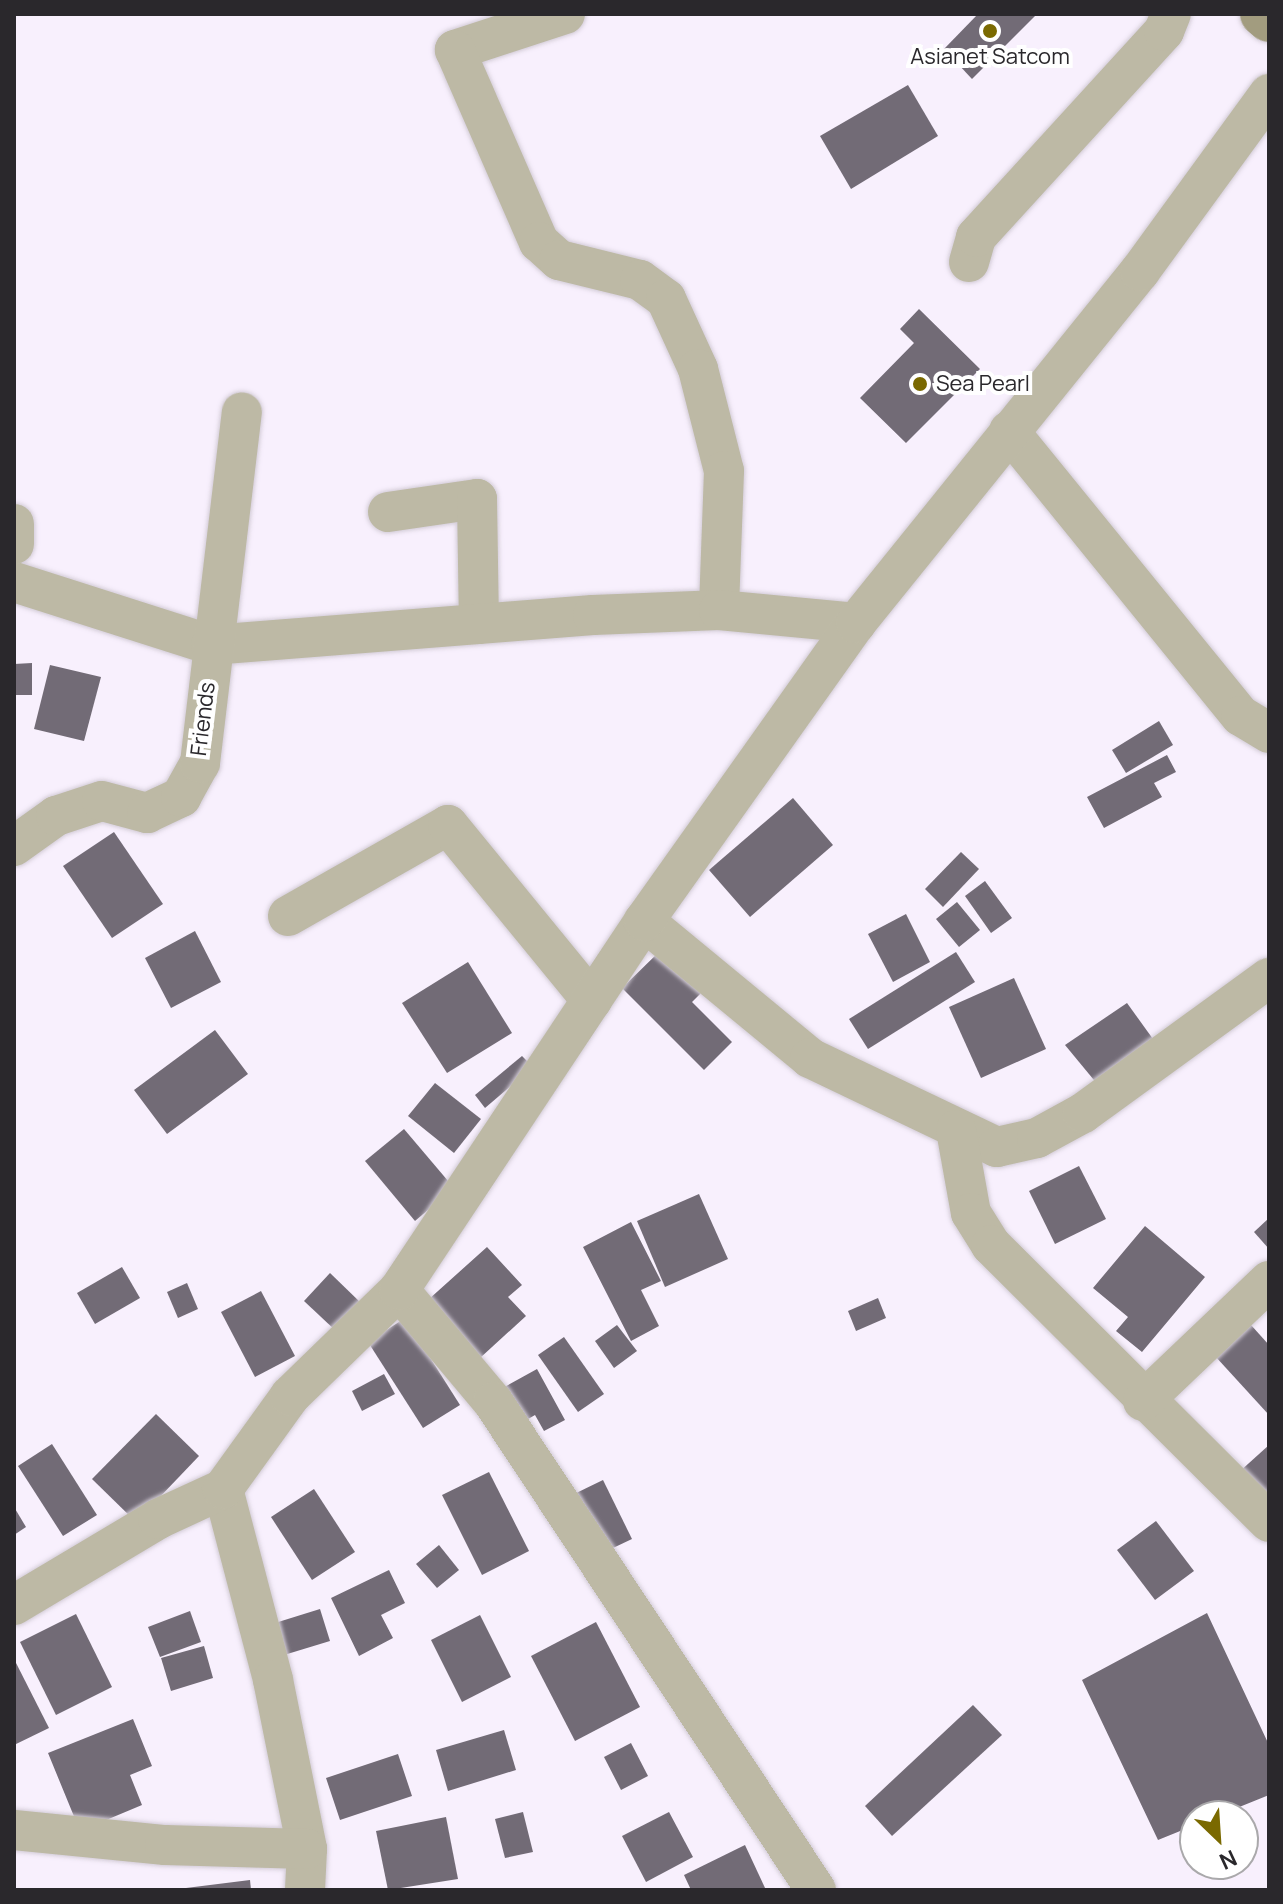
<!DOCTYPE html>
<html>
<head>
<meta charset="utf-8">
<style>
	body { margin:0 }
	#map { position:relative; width:1283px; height:1904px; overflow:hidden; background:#f8f0fd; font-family:Manrope,sans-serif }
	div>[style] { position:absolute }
	.building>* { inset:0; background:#726b76 }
	.roads { filter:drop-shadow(0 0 2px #d3ccd7) drop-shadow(0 0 2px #d3ccd7) }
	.minor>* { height:40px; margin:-20px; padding:0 20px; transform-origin:20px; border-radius:20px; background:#bdb9a5 }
	.secondary>* { height:44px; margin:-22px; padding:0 22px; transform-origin:22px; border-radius:22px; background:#a29c7f }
	.dots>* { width:22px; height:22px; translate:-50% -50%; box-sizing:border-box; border:4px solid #fff; border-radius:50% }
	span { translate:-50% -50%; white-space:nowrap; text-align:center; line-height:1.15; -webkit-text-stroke:8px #fff; paint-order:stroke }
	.poi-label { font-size:22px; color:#2a282c }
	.left { translate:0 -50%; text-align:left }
	.street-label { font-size:22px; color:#2a282c }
	.frame { position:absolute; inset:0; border:16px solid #2a282c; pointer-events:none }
	.north { position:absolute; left:1179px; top:1800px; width:80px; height:80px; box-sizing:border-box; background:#fff; border:2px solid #aaa9ab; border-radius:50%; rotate:155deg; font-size:22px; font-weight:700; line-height:32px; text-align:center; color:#2a282c }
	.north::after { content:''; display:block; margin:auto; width:28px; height:36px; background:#7a6900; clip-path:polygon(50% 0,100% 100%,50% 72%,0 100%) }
</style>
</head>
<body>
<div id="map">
	<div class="building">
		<i style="clip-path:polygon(978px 14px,1037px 14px,972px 79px,944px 49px)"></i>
		<i style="clip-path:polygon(908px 85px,938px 136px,851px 189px,820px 136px)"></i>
		<i style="clip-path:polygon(919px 309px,980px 369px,906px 443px,860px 398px,914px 343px,900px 329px)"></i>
		<i style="clip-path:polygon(32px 663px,32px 695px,14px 695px,14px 664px)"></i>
		<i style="clip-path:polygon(50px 665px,101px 677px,84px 741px,34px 729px)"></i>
		<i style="clip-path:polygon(1159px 721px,1173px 745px,1126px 773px,1112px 750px)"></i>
		<i style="clip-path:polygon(1167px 755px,1176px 772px,1154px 783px,1162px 797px,1104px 828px,1087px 797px)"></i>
		<i style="clip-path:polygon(793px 798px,833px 845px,750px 917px,709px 870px)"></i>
		<i style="clip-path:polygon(114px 832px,163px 904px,112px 938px,63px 866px)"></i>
		<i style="clip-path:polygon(961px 852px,979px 869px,943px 907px,925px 889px)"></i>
		<i style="clip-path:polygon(985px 881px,1012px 918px,991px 933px,965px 896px)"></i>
		<i style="clip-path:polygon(957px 902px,980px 930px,959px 947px,936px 919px)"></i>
		<i style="clip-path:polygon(906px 914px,930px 962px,893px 982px,868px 934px)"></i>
		<i style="clip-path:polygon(195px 931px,221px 982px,171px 1008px,145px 958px)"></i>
		<i style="clip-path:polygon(660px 951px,701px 993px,692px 1002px,732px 1042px,704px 1070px,622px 988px)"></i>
		<i style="clip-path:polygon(956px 952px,975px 982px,868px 1049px,849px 1019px)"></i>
		<i style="clip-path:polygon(468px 962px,512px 1033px,447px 1073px,402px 1003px)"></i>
		<i style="clip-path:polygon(1014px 978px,1046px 1049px,981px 1078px,949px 1007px)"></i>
		<i style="clip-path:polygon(1127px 1003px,1158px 1046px,1103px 1091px,1065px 1045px)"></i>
		<i style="clip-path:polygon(215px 1030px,248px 1074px,167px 1134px,134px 1090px)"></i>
		<i style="clip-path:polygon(522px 1056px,533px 1067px,485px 1108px,475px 1095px)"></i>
		<i style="clip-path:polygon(435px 1083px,481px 1119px,454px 1153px,408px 1116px)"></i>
		<i style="clip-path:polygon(404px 1129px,454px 1188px,415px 1221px,365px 1161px)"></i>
		<i style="clip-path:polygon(1079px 1166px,1106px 1219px,1055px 1244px,1029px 1191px)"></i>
		<i style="clip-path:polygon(699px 1194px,728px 1259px,665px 1287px,637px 1221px)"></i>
		<i style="clip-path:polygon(1269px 1218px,1269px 1249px,1254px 1232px)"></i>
		<i style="clip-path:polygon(631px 1222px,661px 1281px,641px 1290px,659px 1326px,631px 1341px,583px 1247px)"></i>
		<i style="clip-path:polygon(1145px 1226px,1205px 1277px,1142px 1352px,1116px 1331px,1128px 1317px,1093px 1288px)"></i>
		<i style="clip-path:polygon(487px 1247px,522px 1285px,508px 1297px,526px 1316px,480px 1358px,428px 1300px)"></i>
		<i style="clip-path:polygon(122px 1267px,140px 1298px,95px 1324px,77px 1293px)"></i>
		<i style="clip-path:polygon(330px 1273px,362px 1304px,336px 1331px,304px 1301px)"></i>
		<i style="clip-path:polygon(187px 1283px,198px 1309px,178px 1318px,167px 1292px)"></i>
		<i style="clip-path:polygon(261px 1291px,295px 1356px,255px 1377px,221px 1312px)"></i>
		<i style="clip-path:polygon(878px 1298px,886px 1318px,856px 1331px,848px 1311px)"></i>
		<i style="clip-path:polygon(405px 1318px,460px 1405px,423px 1428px,368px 1342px)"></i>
		<i style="clip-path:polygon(617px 1325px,637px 1351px,614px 1368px,595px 1341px)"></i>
		<i style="clip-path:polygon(1251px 1325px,1269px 1345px,1269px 1415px,1215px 1356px)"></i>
		<i style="clip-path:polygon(564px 1337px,604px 1394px,578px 1412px,538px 1355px)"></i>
		<i style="clip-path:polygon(537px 1369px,565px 1420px,544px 1431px,535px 1415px,511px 1429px,492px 1394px)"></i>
		<i style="clip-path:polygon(384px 1374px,395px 1394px,362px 1411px,352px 1391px)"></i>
		<i style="clip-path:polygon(156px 1414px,199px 1456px,136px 1522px,92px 1479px)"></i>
		<i style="clip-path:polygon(52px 1444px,97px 1515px,63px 1536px,18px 1466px)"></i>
		<i style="clip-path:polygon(1269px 1445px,1269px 1506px,1238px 1473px)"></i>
		<i style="clip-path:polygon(489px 1472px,529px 1551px,482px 1575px,442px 1495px)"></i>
		<i style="clip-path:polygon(603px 1480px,632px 1539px,596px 1556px,568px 1497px)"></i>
		<i style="clip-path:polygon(314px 1489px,355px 1552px,312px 1580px,271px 1517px)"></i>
		<i style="clip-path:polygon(14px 1507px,26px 1527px,14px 1535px)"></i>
		<i style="clip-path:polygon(1156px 1521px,1194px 1571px,1155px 1600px,1117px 1550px)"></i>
		<i style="clip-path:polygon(439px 1545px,459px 1570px,437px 1588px,416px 1564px)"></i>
		<i style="clip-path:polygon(389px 1570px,405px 1603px,381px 1615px,393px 1638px,359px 1656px,331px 1598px)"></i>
		<i style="clip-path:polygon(320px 1609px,330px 1641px,284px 1655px,275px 1623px)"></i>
		<i style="clip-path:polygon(190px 1611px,201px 1642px,160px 1657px,148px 1627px)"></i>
		<i style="clip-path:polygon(1207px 1613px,1269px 1745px,1269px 1795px,1217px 1816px,1195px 1816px,1195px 1825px,1158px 1840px,1082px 1680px)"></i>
		<i style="clip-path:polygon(76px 1614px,112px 1687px,56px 1715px,20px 1642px)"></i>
		<i style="clip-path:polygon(480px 1615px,511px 1677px,462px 1702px,431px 1640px)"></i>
		<i style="clip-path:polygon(596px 1622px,640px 1707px,575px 1741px,531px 1656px)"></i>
		<i style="clip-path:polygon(204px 1646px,213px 1678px,171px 1691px,161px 1658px)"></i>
		<i style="clip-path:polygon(14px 1659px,49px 1728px,14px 1745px)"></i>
		<i style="clip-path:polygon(973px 1705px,1002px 1735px,892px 1836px,865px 1806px)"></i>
		<i style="clip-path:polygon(133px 1719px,152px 1766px,130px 1775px,142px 1805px,80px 1831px,48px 1753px)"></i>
		<i style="clip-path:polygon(504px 1730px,516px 1770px,448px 1791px,436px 1750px)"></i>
		<i style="clip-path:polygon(631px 1743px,648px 1776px,621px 1790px,604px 1757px)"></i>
		<i style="clip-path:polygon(398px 1754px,412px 1796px,340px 1820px,326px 1778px)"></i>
		<i style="clip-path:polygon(523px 1812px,533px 1852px,505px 1858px,495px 1819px)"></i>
		<i style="clip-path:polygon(669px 1812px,693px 1857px,646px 1882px,622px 1836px)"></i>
		<i style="clip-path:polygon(446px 1817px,458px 1879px,388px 1890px,376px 1831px)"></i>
		<i style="clip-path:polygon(745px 1845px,766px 1890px,691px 1890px,684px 1875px)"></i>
		<i style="clip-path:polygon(250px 1880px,251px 1890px,186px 1890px,186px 1888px)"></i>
	</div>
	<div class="roads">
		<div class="minor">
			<i style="left:565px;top:14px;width:116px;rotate:161.9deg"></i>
			<i style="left:455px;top:50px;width:210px;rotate:66.4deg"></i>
			<i style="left:539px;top:242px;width:27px;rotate:42deg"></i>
			<i style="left:559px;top:260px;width:83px;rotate:13.9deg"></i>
			<i style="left:640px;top:280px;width:32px;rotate:36deg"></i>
			<i style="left:666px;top:299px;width:77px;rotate:65.4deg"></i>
			<i style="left:698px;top:369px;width:105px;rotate:75.7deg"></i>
			<i style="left:724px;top:471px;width:139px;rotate:92.1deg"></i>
			<i style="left:969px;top:262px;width:26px;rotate:-74deg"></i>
			<i style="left:976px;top:237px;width:279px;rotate:-47.6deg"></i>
			<i style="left:1164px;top:31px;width:18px;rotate:-68deg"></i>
			<i style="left:1009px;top:431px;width:367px;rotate:50.9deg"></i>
			<i style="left:1241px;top:716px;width:33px;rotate:31deg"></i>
			<i style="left:388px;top:512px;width:90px;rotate:-8.3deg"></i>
			<i style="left:477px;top:499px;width:125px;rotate:89.1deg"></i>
			<i style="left:14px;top:524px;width:20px;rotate:90deg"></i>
			<i style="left:14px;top:582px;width:207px;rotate:17.7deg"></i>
			<i style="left:211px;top:645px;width:383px;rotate:-4.5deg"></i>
			<i style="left:593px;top:615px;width:126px;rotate:-2.3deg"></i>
			<i style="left:719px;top:610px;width:138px;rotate:5.4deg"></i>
			<i style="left:14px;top:846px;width:52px;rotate:-35.5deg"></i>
			<i style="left:56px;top:816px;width:48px;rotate:-18.1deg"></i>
			<i style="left:102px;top:801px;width:47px;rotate:14.9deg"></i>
			<i style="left:147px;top:813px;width:38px;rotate:-25deg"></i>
			<i style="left:181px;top:797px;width:39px;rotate:-61deg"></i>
			<i style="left:200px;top:763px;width:353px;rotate:-83.2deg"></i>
			<i style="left:288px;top:916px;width:184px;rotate:-29.6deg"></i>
			<i style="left:448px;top:825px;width:227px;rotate:50.7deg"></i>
			<i style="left:644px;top:921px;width:215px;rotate:39.5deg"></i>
			<i style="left:810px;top:1058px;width:207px;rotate:25.5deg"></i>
			<i style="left:997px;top:1147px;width:41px;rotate:-12.7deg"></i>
			<i style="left:1037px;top:1138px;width:52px;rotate:-28.5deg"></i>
			<i style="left:1083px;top:1113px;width:230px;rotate:-36deg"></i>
			<i style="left:956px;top:1130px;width:84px;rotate:79.8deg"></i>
			<i style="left:971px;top:1213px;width:38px;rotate:58deg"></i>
			<i style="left:991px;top:1245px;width:392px;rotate:44.9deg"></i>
			<i style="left:399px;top:1290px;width:146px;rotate:50deg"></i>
			<i style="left:493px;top:1402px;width:585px;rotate:56.5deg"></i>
			<i style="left:1143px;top:1401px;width:174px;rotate:-43.6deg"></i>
			<i style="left:223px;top:1489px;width:197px;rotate:75.3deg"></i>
			<i style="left:273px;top:1680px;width:172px;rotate:78.6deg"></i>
			<i style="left:307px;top:1849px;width:41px;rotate:92.8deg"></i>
			<i style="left:14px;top:1605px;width:168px;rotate:-30.8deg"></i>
			<i style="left:158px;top:1519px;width:72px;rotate:-24.8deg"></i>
			<i style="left:223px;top:1489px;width:115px;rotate:-54.2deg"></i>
			<i style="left:290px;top:1396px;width:152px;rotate:-44.2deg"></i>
			<i style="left:399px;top:1290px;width:443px;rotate:-56.4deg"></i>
			<i style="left:644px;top:921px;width:366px;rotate:-54.6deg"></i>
			<i style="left:856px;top:623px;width:452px;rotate:-51.1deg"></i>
			<i style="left:1140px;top:271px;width:219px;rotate:-53.9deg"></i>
			<i style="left:14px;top:1830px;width:152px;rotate:5.7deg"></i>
			<i style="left:165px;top:1845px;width:142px;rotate:1.6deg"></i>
		</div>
		<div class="secondary">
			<i style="left:1262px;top:14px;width:9px;rotate:41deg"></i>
		</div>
	</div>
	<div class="dots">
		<i style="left:990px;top:31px;background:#7a6900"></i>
		<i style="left:920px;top:384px;background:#7a6900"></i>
	</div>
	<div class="poi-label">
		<span style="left:990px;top:57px">Asianet Satcom</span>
		<span class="left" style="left:936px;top:384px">Sea Pearl</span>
	</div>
	<div class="street-label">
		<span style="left:203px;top:719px;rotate:-83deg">Friends</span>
	</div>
	<div class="frame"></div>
	<div class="north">N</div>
</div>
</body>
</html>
